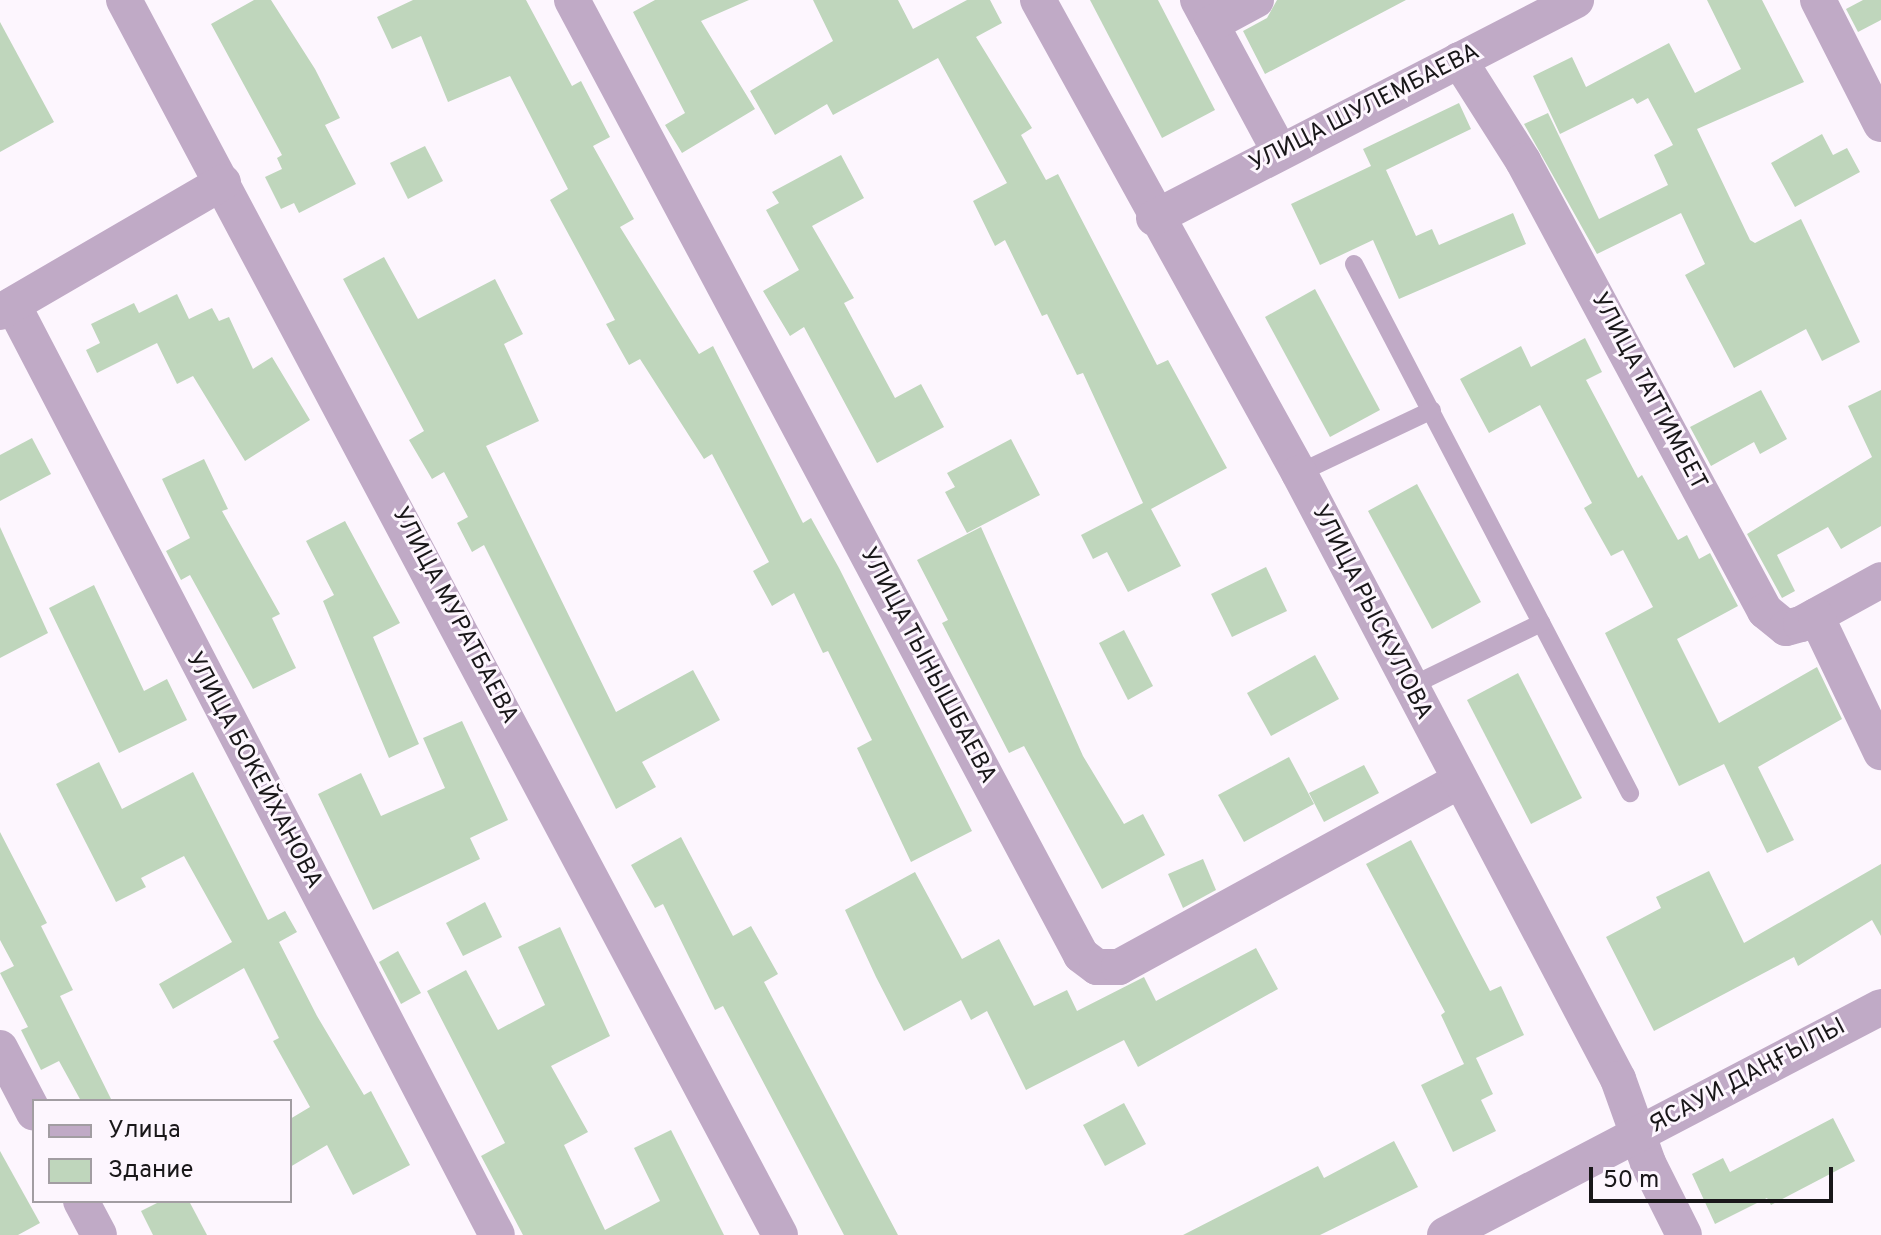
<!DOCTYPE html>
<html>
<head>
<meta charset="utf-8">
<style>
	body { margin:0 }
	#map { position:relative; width:1881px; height:1235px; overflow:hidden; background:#fdf6fe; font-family:Overpass,sans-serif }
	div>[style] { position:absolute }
	.building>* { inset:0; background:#bfd6bc }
	.service>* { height:18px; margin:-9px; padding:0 9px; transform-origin:9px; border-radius:9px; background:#c0aac6 }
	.minor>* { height:36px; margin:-18px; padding:0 18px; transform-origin:18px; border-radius:18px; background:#c0aac6 }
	span { translate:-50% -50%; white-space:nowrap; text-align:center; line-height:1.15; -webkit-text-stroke:6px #fdf6fe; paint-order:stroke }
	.street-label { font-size:24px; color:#191719 }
	.legend { position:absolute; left:32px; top:1099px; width:260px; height:104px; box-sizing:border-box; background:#fdf6fe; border:2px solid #a29da2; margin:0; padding:10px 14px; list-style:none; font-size:24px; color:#191719 }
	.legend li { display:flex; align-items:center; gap:16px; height:40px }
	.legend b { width:40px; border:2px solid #a29da2 }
	.scale { position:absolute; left:1589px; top:1167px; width:244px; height:36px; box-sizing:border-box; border:4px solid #191719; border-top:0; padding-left:10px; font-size:24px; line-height:28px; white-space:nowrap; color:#191719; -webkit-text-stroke:6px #fdf6fe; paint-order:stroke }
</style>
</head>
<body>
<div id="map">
	<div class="building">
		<i style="clip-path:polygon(254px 0,271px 0,315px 69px,340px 118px,325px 125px,356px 184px,299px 213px,294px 203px,281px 209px,265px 177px,282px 169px,277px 158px,282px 155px,211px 24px)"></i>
		<i style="clip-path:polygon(413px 0,526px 0,572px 86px,581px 81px,610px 137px,593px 146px,634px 219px,620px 227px,699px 354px,713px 346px,803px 523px,811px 518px,839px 568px,972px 831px,911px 862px,857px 748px,872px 740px,828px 651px,823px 653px,794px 593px,772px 606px,753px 571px,769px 562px,712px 454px,704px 459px,640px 359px,629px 365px,606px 324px,615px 320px,550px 200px,568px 189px,510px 76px,448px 102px,421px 36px,392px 49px,377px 17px)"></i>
		<i style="clip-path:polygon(655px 0,749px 0,701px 21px,755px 109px,682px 153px,665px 125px,685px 113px,633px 12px)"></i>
		<i style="clip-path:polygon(813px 0,898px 0,913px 29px,967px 0,990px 0,1002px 23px,976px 37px,1032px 128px,1021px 135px,1046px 180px,1058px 174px,1157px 365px,1168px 360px,1227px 468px,1151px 509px,1181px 566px,1128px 592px,1107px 552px,1093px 559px,1081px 535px,1143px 503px,1083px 373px,1077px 375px,1047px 314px,1042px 316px,1005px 240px,995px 246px,973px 201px,1007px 183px,938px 58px,833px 115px,827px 104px,775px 135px,750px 91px,833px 41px)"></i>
		<i style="clip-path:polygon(1090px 0,1158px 0,1215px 110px,1162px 138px)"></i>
		<i style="clip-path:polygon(1277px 0,1406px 0,1265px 74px,1243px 31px,1267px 18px)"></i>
		<i style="clip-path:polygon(1707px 0,1762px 0,1804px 82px,1697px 129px,1750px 240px,1755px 243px,1801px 219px,1860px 342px,1822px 361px,1806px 329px,1734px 368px,1685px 275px,1705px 264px,1681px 213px,1597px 254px,1524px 124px,1548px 113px,1599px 219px,1668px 185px,1654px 155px,1673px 145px,1648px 98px,1637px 104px,1633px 98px,1560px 134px,1533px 76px,1572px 57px,1586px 87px,1669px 43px,1695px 93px,1741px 69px)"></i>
		<i style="clip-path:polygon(1863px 0,1881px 0,1881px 20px,1858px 32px,1846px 9px)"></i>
		<i style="clip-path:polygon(0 22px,54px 122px,0 152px)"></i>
		<i style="clip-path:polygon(1459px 103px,1471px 129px,1386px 170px,1416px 236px,1432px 229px,1439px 245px,1513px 213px,1526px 244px,1399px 299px,1373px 240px,1320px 265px,1291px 204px,1371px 166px,1363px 149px)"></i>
		<i style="clip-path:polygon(1822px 134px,1833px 155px,1847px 148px,1860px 172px,1795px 207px,1771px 163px)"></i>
		<i style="clip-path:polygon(425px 146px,443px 181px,408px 199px,390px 163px)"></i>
		<i style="clip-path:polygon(841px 155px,864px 198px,812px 226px,854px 298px,844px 303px,895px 398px,921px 384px,944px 427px,877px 463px,804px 327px,790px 336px,763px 291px,799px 270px,766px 210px,779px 203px,772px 192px)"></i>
		<i style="clip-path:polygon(384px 257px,418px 319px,495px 279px,523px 334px,504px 344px,539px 421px,486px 446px,616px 712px,693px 670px,720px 720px,642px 762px,656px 787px,616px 809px,484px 545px,472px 552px,457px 523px,468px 517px,444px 472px,432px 479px,409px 440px,424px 431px,343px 279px)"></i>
		<i style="clip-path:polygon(1315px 289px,1380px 410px,1330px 437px,1265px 317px)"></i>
		<i style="clip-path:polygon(177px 294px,189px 319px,212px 308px,219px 321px,229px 317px,253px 369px,272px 357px,310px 420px,245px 461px,193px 376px,177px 384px,157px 343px,97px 373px,86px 350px,100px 343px,91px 324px,134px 303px,139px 313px)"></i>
		<i style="clip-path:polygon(1585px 338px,1602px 372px,1586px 380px,1638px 478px,1642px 475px,1678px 540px,1687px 535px,1699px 559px,1710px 553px,1738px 606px,1677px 639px,1719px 723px,1817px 667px,1842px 719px,1758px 767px,1794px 840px,1767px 853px,1724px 764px,1679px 786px,1605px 633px,1653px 607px,1623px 550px,1611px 556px,1584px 508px,1592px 503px,1540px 405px,1489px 433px,1460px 379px,1521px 346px,1531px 367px)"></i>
		<i style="clip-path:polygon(1761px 390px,1787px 439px,1760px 454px,1754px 442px,1711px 466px,1690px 427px)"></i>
		<i style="clip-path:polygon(1881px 390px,1881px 526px,1841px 549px,1828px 527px,1777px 555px,1795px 591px,1782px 598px,1747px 534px,1872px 457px,1848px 406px)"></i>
		<i style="clip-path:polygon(32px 438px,51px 474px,0 501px,0 455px)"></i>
		<i style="clip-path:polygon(1011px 439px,1040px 495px,967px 533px,945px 492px,955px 487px,947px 473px)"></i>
		<i style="clip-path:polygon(204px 459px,228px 509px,222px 511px,280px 614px,272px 618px,296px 668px,253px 689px,190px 575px,181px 580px,166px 551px,190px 538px,162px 479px)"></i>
		<i style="clip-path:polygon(1417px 484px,1481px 602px,1432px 629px,1368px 511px)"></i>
		<i style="clip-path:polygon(345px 521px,400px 623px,373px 637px,419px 744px,389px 758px,323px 601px,334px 595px,306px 541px)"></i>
		<i style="clip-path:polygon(0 527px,48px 633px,0 658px)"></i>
		<i style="clip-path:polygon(981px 527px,1083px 756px,1124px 824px,1143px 814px,1165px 855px,1102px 889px,1024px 746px,1009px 753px,942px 623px,948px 620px,917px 560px)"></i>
		<i style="clip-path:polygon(1266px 567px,1287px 611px,1232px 637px,1211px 594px)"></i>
		<i style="clip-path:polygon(94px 585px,144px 691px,167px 679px,187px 720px,119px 753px,49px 608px)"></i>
		<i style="clip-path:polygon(1124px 630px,1153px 686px,1128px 700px,1099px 643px)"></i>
		<i style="clip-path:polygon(1315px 655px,1339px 699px,1271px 736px,1247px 693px)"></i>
		<i style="clip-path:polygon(1518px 673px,1582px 798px,1531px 824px,1467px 700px)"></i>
		<i style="clip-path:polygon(462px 721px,508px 820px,470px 838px,480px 859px,373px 910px,318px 794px,361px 773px,381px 816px,445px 788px,423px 738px)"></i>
		<i style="clip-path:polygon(1289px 757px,1314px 804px,1244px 842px,1218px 795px)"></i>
		<i style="clip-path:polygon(99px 762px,122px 809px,193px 772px,268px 920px,285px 911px,297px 932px,279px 942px,317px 1016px,364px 1095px,371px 1091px,410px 1165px,353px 1195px,327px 1145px,290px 1167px,290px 1119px,310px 1107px,273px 1041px,279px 1038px,244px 968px,173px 1009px,159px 984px,232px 942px,184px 856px,141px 878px,146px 887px,116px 902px,56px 784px)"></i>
		<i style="clip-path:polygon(1364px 765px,1379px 793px,1324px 822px,1309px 793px)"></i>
		<i style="clip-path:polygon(0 832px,47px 923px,41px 926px,73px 990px,60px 996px,112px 1101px,81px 1101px,59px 1061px,41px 1070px,21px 1030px,28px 1027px,0 973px,14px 966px,0 940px)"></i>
		<i style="clip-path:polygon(681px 837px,733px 936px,751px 926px,778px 974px,764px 982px,898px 1235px,844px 1235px,723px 1006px,715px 1010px,663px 904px,655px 908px,631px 865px)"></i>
		<i style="clip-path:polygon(1411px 840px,1490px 991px,1501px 986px,1524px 1035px,1476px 1058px,1493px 1094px,1481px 1100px,1496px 1131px,1453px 1152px,1421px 1085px,1464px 1064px,1441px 1015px,1445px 1012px,1366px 864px)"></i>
		<i style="clip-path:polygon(1203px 859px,1216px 890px,1183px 908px,1168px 874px)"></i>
		<i style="clip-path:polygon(1881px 864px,1881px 936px,1872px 920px,1798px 966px,1794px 957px,1654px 1031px,1606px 937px,1661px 908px,1656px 897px,1709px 871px,1744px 943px)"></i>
		<i style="clip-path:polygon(915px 872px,962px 959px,999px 939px,1034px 1006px,1067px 990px,1077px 1011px,1144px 977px,1156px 1001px,1256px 948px,1278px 989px,1138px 1067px,1124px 1040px,1026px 1090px,987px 1011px,971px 1020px,961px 1000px,904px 1031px,876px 977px,845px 910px)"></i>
		<i style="clip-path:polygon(485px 902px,502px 937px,463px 956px,446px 923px)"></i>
		<i style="clip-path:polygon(560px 927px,610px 1036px,551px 1066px,588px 1132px,564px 1145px,605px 1230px,660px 1201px,634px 1148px,671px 1130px,724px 1235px,523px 1235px,481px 1156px,505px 1143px,427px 991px,466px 970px,498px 1030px,545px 1005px,518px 947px)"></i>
		<i style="clip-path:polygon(398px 951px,421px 993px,401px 1004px,379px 962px)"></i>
		<i style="clip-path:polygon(1124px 1103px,1146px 1144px,1105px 1166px,1083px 1125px)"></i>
		<i style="clip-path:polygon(1833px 1118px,1855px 1161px,1771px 1205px,1767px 1198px,1715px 1224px,1692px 1174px,1723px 1158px,1730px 1172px)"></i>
		<i style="clip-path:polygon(1394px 1141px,1418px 1187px,1320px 1235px,1183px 1235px,1318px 1166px,1324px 1178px)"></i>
		<i style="clip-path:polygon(0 1151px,40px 1223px,18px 1235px,0 1235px)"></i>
		<i style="clip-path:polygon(161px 1201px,189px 1201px,207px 1235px,153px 1235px,141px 1211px)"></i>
	</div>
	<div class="service">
		<i style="left:1354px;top:264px;width:597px;rotate:62.45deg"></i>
		<i style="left:1299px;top:473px;width:147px;rotate:-25.3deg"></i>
		<i style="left:1409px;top:687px;width:147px;rotate:-25.9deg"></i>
	</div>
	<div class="minor">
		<i style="left:124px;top:0;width:1398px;rotate:62.02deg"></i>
		<i style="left:572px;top:0;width:1082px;rotate:61.94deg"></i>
		<i style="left:1081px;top:955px;width:20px;rotate:37deg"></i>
		<i style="left:1097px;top:967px;width:22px"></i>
		<i style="left:1119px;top:967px;width:385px;rotate:-28.7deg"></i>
		<i style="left:1038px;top:0;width:540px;rotate:61.11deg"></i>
		<i style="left:1299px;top:473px;width:685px;rotate:62.24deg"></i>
		<i style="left:1618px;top:1079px;width:89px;rotate:70.3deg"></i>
		<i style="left:1648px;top:1163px;width:80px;rotate:63.4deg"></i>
		<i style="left:1198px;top:0;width:173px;rotate:61.7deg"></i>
		<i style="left:1818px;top:0;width:139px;rotate:63.1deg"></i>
		<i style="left:1211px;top:24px;width:51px;rotate:-28.1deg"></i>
		<i style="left:1459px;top:60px;width:120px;rotate:57.6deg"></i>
		<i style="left:1523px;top:161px;width:511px;rotate:61.73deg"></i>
		<i style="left:1765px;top:611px;width:27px;rotate:39deg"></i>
		<i style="left:1786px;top:628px;width:16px;rotate:-15deg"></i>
		<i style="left:1801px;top:624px;width:91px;rotate:-28.8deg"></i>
		<i style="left:1154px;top:218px;width:475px;rotate:-27.3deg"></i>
		<i style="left:13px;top:305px;width:1048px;rotate:62.51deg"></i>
		<i style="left:0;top:312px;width:258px;rotate:-30.2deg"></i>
		<i style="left:1816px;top:616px;width:151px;rotate:64.5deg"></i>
		<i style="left:0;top:1048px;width:73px;rotate:62.4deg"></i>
		<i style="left:81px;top:1201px;width:38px;rotate:62deg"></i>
		<i style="left:1445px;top:1235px;width:492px;rotate:-27.6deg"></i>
	</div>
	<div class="street-label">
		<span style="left:1365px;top:109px;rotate:-27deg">УЛИЦА ШУЛЕМБАЕВА</span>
		<span style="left:1648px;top:392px;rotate:62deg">УЛИЦА ТАТТИМБЕТ</span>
		<span style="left:1371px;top:613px;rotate:63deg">УЛИЦА РЫСКУЛОВА</span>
		<span style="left:454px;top:616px;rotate:62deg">УЛИЦА МУРАТБАЕВА</span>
		<span style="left:927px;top:666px;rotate:62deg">УЛИЦА ТЫНЫШБАЕВА</span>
		<span style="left:253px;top:771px;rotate:62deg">УЛИЦА БОКЕЙХАНОВА</span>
		<span style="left:1748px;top:1077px;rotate:-28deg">ЯСАУИ ДАҢҒЫЛЫ</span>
	</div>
	<ul class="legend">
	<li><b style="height:10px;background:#c0aac6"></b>Улица</li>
	<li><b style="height:22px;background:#bfd6bc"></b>Здание</li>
	</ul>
	<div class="scale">50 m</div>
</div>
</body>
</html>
